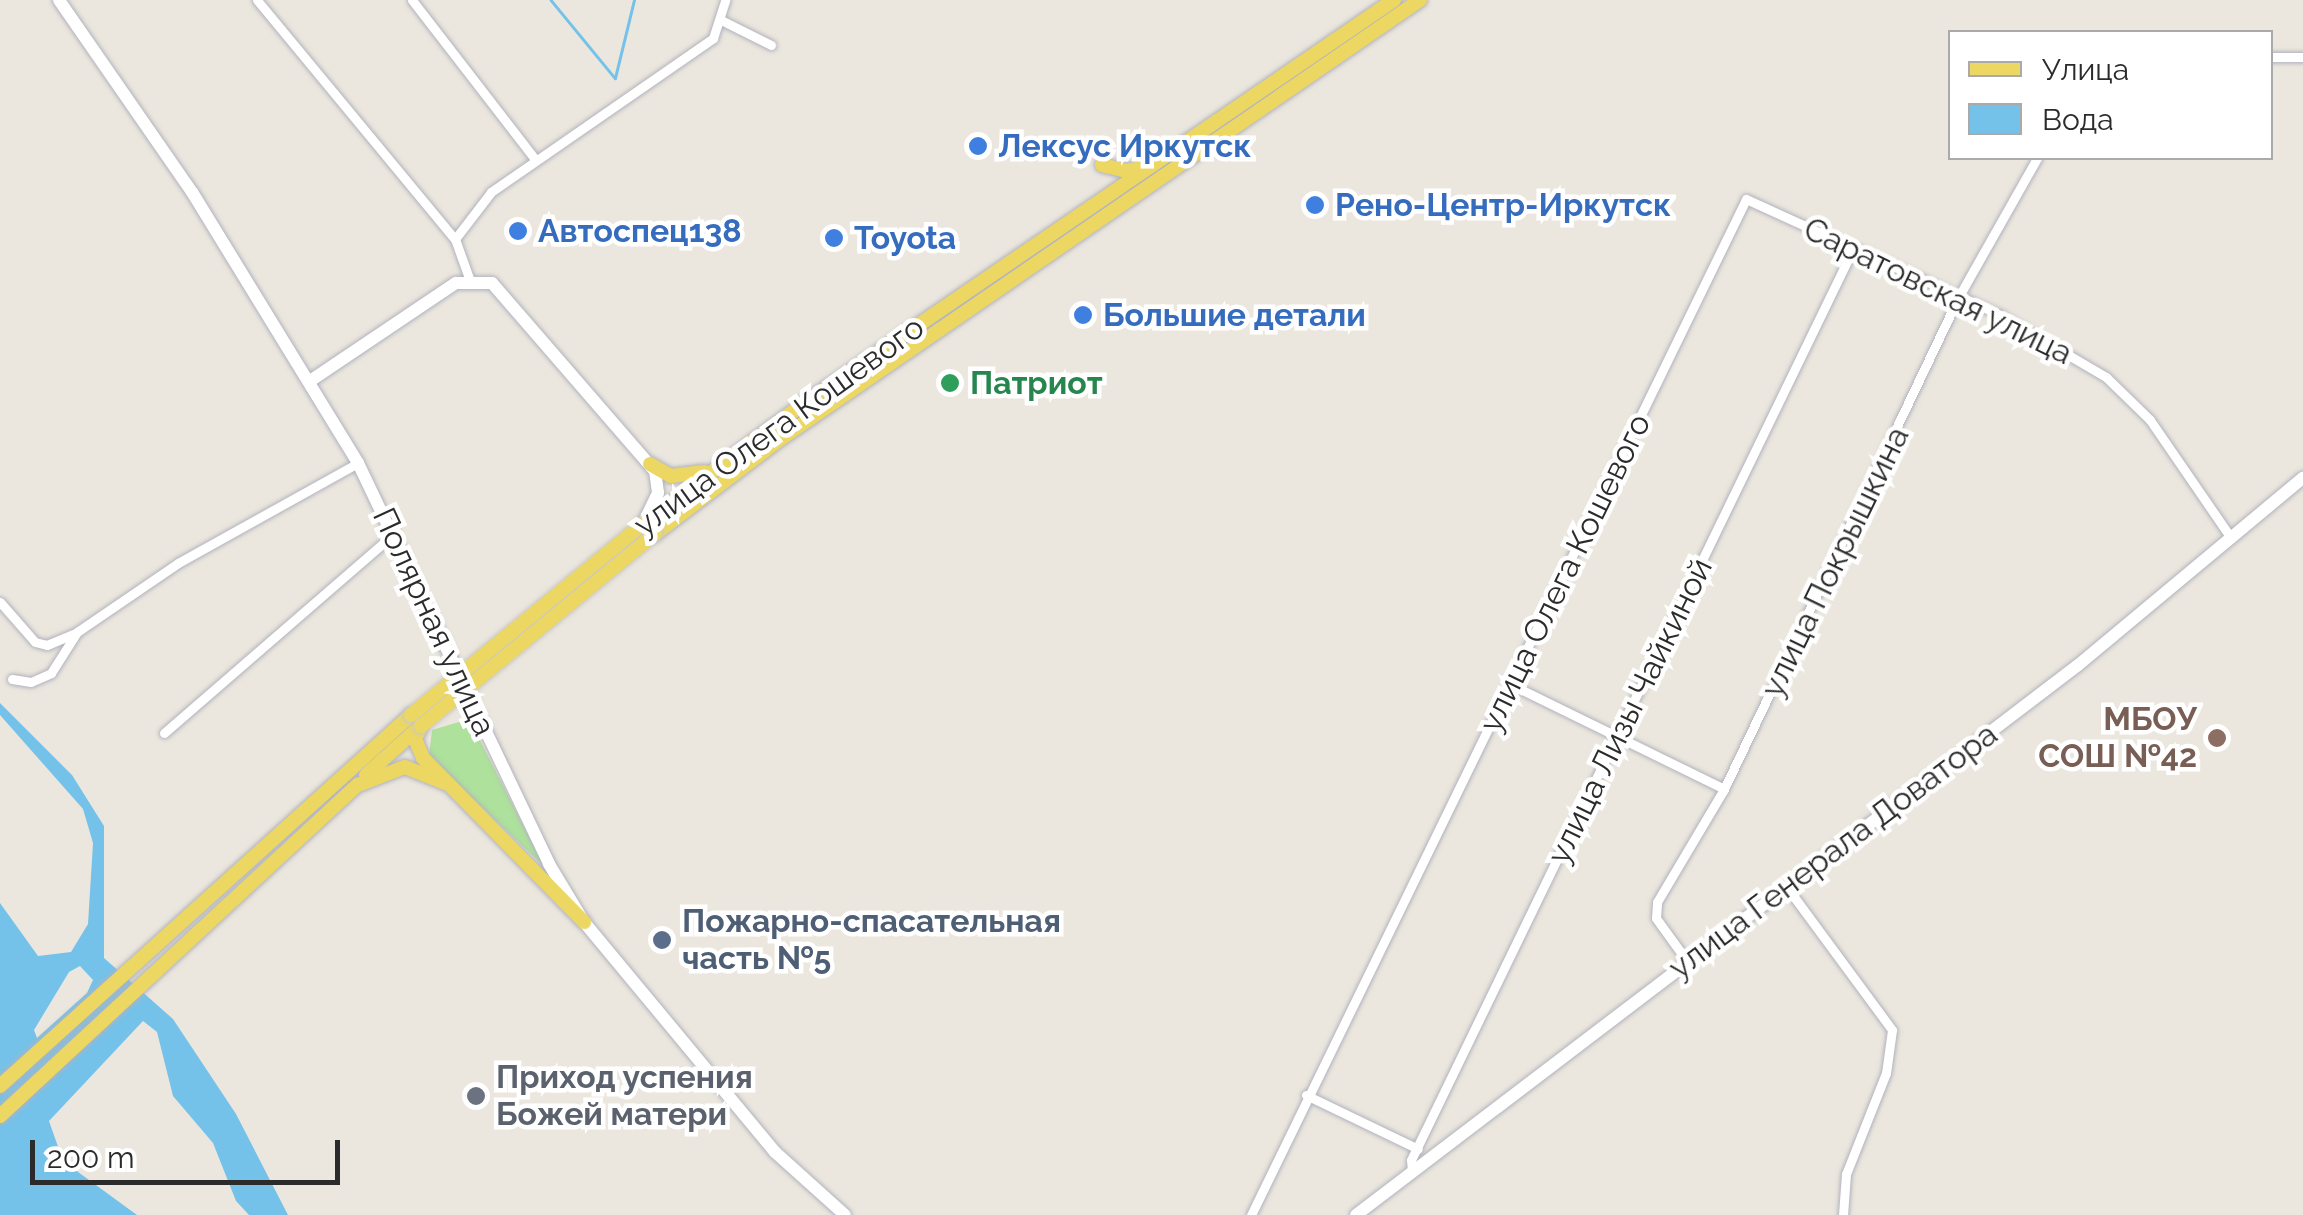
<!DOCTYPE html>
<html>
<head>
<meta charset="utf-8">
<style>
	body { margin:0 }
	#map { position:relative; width:2303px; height:1215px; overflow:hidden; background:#ece7de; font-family:Raleway,sans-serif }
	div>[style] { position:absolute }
	.green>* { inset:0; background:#aee19c }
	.water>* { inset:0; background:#74c2ea }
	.stream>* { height:2.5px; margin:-1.25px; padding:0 1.25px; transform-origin:1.25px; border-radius:1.25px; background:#74c2ea }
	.roads { filter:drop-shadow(0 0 2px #b1b3be) drop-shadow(0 0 2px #b1b3be) }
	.street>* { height:9px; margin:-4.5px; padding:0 4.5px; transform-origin:4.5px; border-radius:4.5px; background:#fff }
	.secondary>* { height:12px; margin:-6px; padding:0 6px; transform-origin:6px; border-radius:6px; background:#fff }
	.primary>* { height:14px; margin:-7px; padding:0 7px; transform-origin:7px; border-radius:7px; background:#ecd763 }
	.bridges { filter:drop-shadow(0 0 2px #c8c8c8) drop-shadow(0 0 2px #c8c8c8) }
	.primary-bridge>* { height:14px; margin:-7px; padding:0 7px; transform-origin:7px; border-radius:7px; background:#ecd763 }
	.dots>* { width:28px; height:28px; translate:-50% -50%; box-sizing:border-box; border:5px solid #fff; border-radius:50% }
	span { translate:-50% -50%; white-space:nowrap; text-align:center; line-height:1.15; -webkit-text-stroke:9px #fff; paint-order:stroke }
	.shop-label { font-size:32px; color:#366cbe; font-weight:700 }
	.left { translate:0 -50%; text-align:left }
	.street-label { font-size:32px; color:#2b2b2b }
	.leisure-label { font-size:32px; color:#27864d; font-weight:700 }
	.education-label { font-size:32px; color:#785e54; font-weight:700 }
	.right { translate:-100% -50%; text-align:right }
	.service-label { font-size:32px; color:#4e5e75; font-weight:700 }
	.worship-label { font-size:32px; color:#5b616d; font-weight:700 }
	.legend { position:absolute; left:1948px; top:30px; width:325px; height:130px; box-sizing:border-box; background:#fff; border:2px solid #aaa; margin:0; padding:12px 18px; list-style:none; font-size:30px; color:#2b2b2b }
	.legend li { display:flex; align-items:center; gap:20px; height:50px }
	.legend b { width:50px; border:2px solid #aaa }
	.scale { position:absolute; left:30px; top:1140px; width:310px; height:45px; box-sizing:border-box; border:5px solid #2b2b2b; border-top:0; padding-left:12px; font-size:30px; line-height:35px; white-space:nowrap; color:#2b2b2b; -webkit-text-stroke:8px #fff; paint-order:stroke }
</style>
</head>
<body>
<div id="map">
	<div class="green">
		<i style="clip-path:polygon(469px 719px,541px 860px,542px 865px,429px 756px,432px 730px)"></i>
	</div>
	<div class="water">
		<i style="clip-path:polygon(evenodd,0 703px,72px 775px,104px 826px,104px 958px,173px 1019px,236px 1114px,288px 1215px,249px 1215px,236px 1201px,213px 1143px,173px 1096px,157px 1032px,143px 1021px,49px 1121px,63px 1161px,137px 1215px,0 1215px,0 903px,38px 956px,71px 952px,88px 924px,93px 843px,83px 809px,0 715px,0 703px,80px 966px,93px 980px,87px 993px,37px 1038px,34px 1030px,69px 972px,80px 966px)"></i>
	</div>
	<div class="stream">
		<i style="left:551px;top:0;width:101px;rotate:50.6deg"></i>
		<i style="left:615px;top:78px;width:80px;rotate:-76.3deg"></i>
	</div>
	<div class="roads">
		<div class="street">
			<i style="left:257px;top:0;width:310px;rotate:50.4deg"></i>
			<i style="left:455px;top:239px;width:41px;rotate:70.3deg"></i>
			<i style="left:412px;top:0;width:200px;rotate:52.3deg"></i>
			<i style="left:721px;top:20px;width:56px;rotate:26.6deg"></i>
			<i style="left:2270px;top:57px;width:33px"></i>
			<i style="left:455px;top:239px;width:59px;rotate:-52.5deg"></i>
			<i style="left:491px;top:192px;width:270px;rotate:-34.7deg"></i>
			<i style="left:713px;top:38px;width:40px;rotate:-72deg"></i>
			<i style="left:0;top:602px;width:53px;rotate:48.8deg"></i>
			<i style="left:35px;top:642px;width:12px;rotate:14deg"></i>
			<i style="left:47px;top:645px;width:30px;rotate:-23deg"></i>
			<i style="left:12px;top:679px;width:19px;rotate:9deg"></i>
			<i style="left:31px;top:682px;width:22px;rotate:-24deg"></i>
			<i style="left:51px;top:673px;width:49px;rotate:-57.6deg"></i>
			<i style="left:77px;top:632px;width:122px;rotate:-34.3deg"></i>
			<i style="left:178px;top:563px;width:206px;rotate:-29.1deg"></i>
			<i style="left:1512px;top:685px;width:236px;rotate:26.1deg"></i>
			<i style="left:164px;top:733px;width:306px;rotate:-40.9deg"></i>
			<i style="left:1786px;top:886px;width:179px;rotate:53.6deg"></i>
			<i style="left:1892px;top:1030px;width:43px;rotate:97.9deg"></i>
			<i style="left:1886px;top:1073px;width:109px;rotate:111.6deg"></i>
			<i style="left:1846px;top:1174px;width:41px;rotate:94.2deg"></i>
			<i style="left:1687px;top:961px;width:53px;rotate:-125.8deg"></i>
			<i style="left:1656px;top:918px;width:16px;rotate:-86deg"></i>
			<i style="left:1657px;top:902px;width:131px;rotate:-59.3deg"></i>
			<i style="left:1724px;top:789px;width:546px;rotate:-64.51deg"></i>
			<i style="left:1959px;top:296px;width:159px;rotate:-60.5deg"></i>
			<i style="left:1306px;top:1095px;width:124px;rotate:25.7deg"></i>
			<i style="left:1412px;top:1173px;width:13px;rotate:-94deg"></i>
			<i style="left:1411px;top:1160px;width:1013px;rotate:-64.12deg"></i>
			<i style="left:1251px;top:1215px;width:1130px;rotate:-64.02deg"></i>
			<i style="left:1746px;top:199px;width:279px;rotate:24.5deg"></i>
			<i style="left:2000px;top:315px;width:123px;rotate:30.3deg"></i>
			<i style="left:2106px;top:377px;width:62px;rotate:44.3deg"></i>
			<i style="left:2150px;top:420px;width:143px;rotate:55.5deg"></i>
		</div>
		<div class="secondary">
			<i style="left:59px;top:0;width:234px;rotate:55.3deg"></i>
			<i style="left:192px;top:192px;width:318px;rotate:58.5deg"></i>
			<i style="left:358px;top:463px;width:444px;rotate:64.5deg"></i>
			<i style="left:549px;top:864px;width:68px;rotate:58.9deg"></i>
			<i style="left:584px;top:922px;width:299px;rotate:50.3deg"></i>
			<i style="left:775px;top:1152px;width:94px;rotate:42deg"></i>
			<i style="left:310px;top:381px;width:176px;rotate:-33.9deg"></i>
			<i style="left:456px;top:283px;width:36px"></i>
			<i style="left:492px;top:283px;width:249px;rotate:49.1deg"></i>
			<i style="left:655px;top:471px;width:22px;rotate:82deg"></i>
			<i style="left:658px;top:493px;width:32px;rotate:116deg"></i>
			<i style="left:1356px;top:1215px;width:906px;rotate:-37.29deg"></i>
			<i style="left:2077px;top:666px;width:294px;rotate:-39.8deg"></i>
		</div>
		<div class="primary">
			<i style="left:1102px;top:165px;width:25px;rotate:14deg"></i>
			<i style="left:1126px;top:171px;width:16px;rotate:-11deg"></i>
			<i style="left:650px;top:464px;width:24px;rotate:30deg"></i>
			<i style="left:671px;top:476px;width:33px;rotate:-7deg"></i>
			<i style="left:644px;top:523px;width:199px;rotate:-36.8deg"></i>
			<i style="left:803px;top:404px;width:716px;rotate:-34.36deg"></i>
			<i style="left:655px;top:534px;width:152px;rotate:-37.2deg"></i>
			<i style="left:776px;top:442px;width:781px;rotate:-34.46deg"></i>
			<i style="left:421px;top:726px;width:14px;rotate:115deg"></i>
			<i style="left:415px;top:739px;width:21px;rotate:67deg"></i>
			<i style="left:423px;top:758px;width:230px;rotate:45.5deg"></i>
			<i style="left:366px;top:775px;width:69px;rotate:-42deg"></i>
			<i style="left:0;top:1086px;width:554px;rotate:-42.07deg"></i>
			<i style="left:0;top:1116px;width:488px;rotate:-42.8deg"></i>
			<i style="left:358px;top:785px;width:50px;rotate:-21deg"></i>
			<i style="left:405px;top:767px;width:43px;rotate:21.8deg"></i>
		</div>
	</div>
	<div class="bridges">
		<div class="primary-bridge">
			<i style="left:411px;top:715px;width:302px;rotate:-39.5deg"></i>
			<i style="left:421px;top:726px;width:303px;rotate:-39.4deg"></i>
		</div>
	</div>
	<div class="dots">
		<i style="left:978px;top:146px;background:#3f7fe0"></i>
		<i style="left:1315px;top:205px;background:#3f7fe0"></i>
		<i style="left:518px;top:231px;background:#3f7fe0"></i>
		<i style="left:834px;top:238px;background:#3f7fe0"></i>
		<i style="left:1083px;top:315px;background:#3f7fe0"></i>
		<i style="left:950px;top:383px;background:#2e9e5b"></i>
		<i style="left:2217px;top:738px;background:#8d6e63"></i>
		<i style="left:662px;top:940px;background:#5c6f8a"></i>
		<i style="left:476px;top:1096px;background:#6b7280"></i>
	</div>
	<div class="shop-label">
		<span class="left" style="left:998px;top:146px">Лексус Иркутск</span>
		<span class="left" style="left:1335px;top:205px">Рено-Центр-Иркутск</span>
		<span class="left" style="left:538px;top:231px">Автоспец138</span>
		<span class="left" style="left:854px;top:238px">Toyota</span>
		<span class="left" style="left:1103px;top:315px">Большие детали</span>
	</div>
	<div class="street-label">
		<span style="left:1938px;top:291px;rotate:26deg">Саратовская улица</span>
		<span style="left:779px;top:426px;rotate:-36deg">улица Олега Кошевого</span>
		<span style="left:1835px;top:562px;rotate:-64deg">улица Покрышкина</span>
		<span style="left:1565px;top:573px;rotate:-64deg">улица Олега Кошевого</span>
		<span style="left:434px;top:622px;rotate:65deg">Полярная улица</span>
		<span style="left:1630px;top:711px;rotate:-64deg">улица Лизы Чайкиной</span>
		<span style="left:1833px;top:851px;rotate:-37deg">улица Генерала Доватора</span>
	</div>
	<div class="leisure-label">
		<span class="left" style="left:970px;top:383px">Патриот</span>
	</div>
	<div class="education-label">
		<span class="right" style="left:2197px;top:738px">МБОУ<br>СОШ №42</span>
	</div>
	<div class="service-label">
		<span class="left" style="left:682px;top:940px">Пожарно-спасательная<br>часть №5</span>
	</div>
	<div class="worship-label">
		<span class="left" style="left:496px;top:1096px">Приход успения<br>Божей матери</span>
	</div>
	<ul class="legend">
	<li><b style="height:12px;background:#ecd763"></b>Улица</li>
	<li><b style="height:28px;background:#74c2ea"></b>Вода</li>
	</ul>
	<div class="scale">200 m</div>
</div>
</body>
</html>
